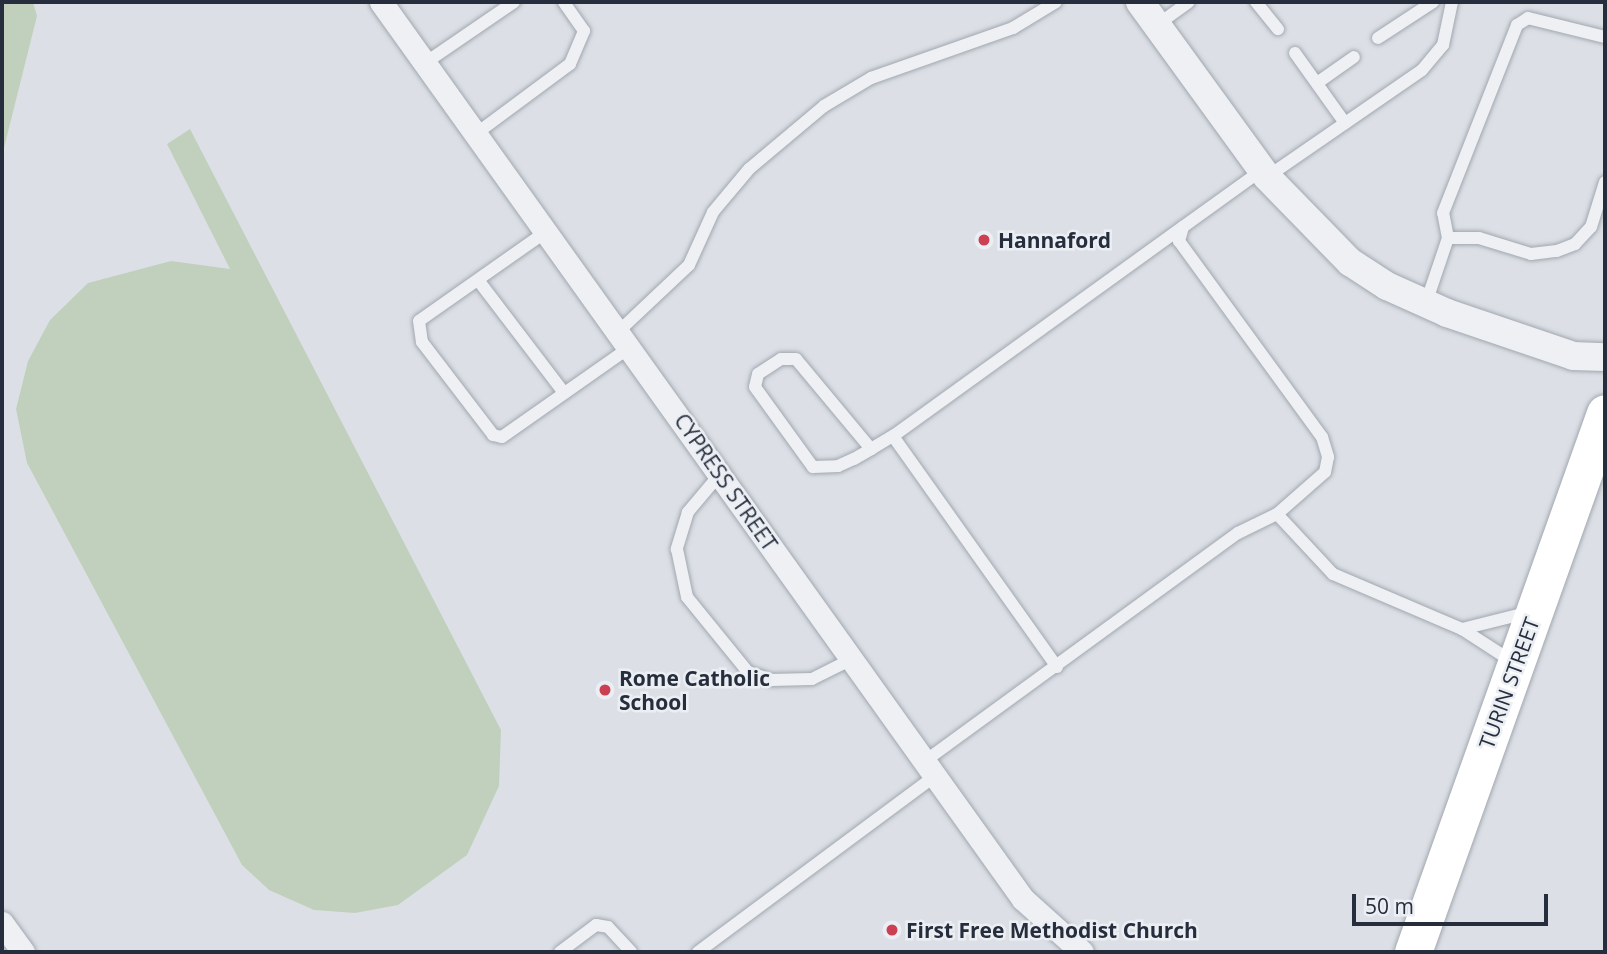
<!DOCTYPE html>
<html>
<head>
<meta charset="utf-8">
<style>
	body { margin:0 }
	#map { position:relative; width:1607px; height:954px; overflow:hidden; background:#dce0e6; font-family:"Open Sans",sans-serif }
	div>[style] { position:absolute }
	.green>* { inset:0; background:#c1d0bd }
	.roads { filter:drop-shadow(0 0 2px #a2a7b0) drop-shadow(0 0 2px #a2a7b0) }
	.service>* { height:12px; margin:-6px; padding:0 6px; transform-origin:6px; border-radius:6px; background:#eef0f4 }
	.minor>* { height:23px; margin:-11.5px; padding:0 11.5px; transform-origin:11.5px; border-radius:11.5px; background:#eef0f4 }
	.tertiary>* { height:28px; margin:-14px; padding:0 14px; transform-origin:14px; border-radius:14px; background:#eef0f4 }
	.primary>* { height:37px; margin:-18.5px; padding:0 18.5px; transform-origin:18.5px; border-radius:18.5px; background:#fff }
	.dots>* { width:19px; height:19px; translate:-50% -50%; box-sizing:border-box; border:4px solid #ebeff4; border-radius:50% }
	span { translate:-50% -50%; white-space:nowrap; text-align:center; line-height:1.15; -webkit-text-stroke:5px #ebeff4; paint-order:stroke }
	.poi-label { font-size:21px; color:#262d3c; font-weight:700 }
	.left { translate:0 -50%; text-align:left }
	.street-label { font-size:21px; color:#262d3c }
	.frame { position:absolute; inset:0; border:4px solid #262d3c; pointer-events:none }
	.scale { position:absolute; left:1352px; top:894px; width:196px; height:32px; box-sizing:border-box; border:4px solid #262d3c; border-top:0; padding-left:9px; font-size:21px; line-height:24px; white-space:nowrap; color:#262d3c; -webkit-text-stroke:5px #ebeff4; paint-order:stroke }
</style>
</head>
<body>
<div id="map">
	<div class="green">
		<i style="clip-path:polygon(2px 2px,33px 2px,37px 16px,2px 156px)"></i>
		<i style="clip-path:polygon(190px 129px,501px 730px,499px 786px,467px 855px,398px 905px,355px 913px,314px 910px,269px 890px,242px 865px,27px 463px,16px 409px,28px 361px,50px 320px,88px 283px,171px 261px,230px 269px,167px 144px)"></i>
	</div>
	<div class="roads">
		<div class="service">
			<i style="left:1256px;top:2px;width:35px;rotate:51deg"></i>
			<i style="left:1157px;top:25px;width:39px;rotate:-36deg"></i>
			<i style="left:1378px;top:38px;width:66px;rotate:-33.2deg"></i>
			<i style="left:1295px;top:53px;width:86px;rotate:54.5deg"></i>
			<i style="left:425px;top:63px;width:108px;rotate:-34.4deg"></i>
			<i style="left:1317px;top:83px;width:45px;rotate:-35.1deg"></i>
			<i style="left:477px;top:133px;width:116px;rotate:-36.6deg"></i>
			<i style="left:570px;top:64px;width:36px;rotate:-67deg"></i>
			<i style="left:584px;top:31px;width:35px;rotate:-125deg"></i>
			<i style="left:1262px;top:170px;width:97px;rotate:144.2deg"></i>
			<i style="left:1183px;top:227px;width:15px;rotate:106deg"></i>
			<i style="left:1179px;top:241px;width:243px;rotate:53.9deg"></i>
			<i style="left:1322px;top:437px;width:21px;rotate:73deg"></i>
			<i style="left:1328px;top:457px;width:15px;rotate:101deg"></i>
			<i style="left:1325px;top:472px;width:64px;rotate:138.8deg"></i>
			<i style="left:1267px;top:177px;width:188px;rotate:-34.6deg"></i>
			<i style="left:1422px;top:70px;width:33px;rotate:-50deg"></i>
			<i style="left:1443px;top:45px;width:44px;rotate:-78.2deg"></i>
			<i style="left:547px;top:231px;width:156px;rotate:144.9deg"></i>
			<i style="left:419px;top:321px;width:21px;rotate:82deg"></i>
			<i style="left:422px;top:342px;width:117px;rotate:52.6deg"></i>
			<i style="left:493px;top:435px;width:9px;rotate:13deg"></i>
			<i style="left:502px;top:437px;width:156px;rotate:-35.1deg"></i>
			<i style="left:1448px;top:238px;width:31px"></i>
			<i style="left:1479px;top:238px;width:54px;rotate:17.1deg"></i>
			<i style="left:1531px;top:254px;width:26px;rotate:-7deg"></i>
			<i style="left:1557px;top:251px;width:19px;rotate:-21deg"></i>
			<i style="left:1575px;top:244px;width:23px;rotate:-47deg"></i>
			<i style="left:1591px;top:227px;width:47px;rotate:-72.7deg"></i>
			<i style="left:478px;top:280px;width:142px;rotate:52.7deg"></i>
			<i style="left:1426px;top:303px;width:69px;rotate:-71.3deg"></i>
			<i style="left:1448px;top:238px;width:25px;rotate:-101deg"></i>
			<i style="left:1443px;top:213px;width:202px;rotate:-68.5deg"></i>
			<i style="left:1517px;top:25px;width:13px;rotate:-32deg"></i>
			<i style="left:1528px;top:18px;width:79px;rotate:13.9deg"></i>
			<i style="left:619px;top:331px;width:96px;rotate:-43.3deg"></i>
			<i style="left:689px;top:265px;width:58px;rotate:-65.6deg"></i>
			<i style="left:713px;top:212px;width:56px;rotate:-50.1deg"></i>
			<i style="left:749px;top:169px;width:98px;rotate:-40deg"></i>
			<i style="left:824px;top:106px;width:55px;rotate:-30.8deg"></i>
			<i style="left:871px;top:78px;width:151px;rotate:-19.4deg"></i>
			<i style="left:1013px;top:28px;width:50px;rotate:-31.2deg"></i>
			<i style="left:871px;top:449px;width:117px;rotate:-129.8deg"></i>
			<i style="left:796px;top:359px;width:15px;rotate:180deg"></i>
			<i style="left:781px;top:359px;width:27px;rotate:147deg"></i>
			<i style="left:758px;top:374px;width:13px;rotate:103deg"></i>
			<i style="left:755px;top:387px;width:99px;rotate:54.1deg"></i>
			<i style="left:813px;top:467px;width:25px;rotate:-2deg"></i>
			<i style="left:838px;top:466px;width:17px;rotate:-24deg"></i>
			<i style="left:854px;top:459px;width:20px;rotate:-30deg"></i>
			<i style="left:871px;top:449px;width:26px;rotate:-31deg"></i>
			<i style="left:720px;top:474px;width:50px;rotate:130.1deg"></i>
			<i style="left:688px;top:512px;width:39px;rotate:107deg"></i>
			<i style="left:677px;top:549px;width:49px;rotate:78.2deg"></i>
			<i style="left:687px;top:597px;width:97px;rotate:50.9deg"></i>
			<i style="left:748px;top:672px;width:24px;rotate:19deg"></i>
			<i style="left:771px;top:680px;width:41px;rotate:-1.4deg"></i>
			<i style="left:812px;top:679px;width:45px;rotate:-26.6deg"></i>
			<i style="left:1462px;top:629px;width:66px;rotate:-14deg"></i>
			<i style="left:1057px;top:667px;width:283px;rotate:-125.4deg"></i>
			<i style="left:893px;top:436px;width:357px;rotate:-35.8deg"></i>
			<i style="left:925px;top:761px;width:387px;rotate:-36.1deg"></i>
			<i style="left:1238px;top:533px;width:43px;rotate:-26deg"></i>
			<i style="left:1277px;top:514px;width:82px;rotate:47deg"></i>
			<i style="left:1333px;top:574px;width:140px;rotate:23.1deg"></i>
			<i style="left:1462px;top:629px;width:61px;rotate:32.9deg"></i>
			<i style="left:560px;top:952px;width:45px;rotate:-36.9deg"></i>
			<i style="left:596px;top:925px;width:12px;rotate:9deg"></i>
			<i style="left:608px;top:927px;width:34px;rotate:47deg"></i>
			<i style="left:698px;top:952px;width:295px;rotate:-36.6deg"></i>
		</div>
		<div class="minor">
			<i style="left:381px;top:2px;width:1103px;rotate:54.41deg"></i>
			<i style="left:1023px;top:899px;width:79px;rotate:41.9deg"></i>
			<i style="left:2px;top:923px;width:36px;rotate:54deg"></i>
		</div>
		<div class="tertiary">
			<i style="left:1140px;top:2px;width:216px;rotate:54deg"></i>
			<i style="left:1267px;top:177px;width:119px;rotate:45.7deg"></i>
			<i style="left:1350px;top:262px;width:44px;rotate:33deg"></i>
			<i style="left:1387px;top:286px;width:66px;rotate:24.2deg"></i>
			<i style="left:1447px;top:313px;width:133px;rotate:18.8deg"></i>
			<i style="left:1573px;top:356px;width:32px;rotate:2deg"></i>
		</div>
		<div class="primary">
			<i style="left:1413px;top:952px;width:572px;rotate:-70.39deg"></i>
		</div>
	</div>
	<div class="dots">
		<i style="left:984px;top:240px;background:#cb4153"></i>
		<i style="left:605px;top:690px;background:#cb4153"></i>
		<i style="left:892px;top:930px;background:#cb4153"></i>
	</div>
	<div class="poi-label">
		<span class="left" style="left:998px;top:240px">Hannaford</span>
		<span class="left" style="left:619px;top:690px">Rome Catholic<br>School</span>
		<span class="left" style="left:906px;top:930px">First Free Methodist Church</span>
	</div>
	<div class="street-label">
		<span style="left:726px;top:482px;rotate:55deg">CYPRESS STREET</span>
		<span style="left:1509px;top:683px;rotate:-70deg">TURIN STREET</span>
	</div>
	<div class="frame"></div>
	<div class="scale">50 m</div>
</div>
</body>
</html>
